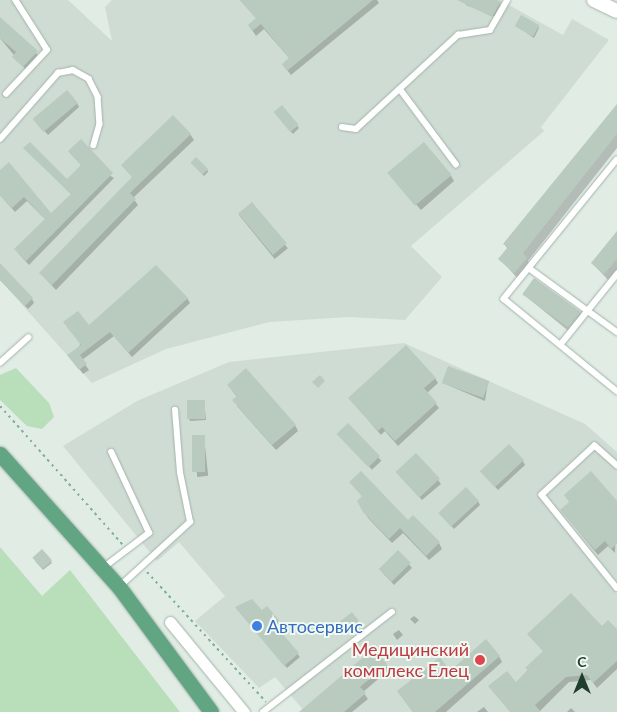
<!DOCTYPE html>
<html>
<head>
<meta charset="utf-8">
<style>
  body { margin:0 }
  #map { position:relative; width:617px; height:712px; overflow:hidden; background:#e0ece4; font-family:Lato,sans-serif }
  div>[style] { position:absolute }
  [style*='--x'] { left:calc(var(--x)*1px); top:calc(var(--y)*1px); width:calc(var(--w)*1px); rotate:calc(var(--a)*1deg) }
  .built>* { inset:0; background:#cfdcd3 }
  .green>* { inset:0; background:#b8dfb9 }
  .shadow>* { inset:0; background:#0003; transform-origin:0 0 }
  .building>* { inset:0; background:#b9cabf; transform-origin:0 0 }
  .path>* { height:2px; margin-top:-1px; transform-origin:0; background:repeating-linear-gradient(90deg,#7fb295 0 2.5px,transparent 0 6.5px) }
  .roads { filter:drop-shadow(0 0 1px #a3b4aa) drop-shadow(0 0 1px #a3b4aa) }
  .service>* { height:5.5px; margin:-2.75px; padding:0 2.75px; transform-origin:2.75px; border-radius:2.75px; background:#fff }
  .minor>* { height:11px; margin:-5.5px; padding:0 5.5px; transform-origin:5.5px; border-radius:5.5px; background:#fff }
  .tertiary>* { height:14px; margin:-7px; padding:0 7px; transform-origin:7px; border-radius:7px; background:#fff }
  .primary>* { height:15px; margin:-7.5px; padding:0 7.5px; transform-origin:7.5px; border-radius:7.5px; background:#62a583 }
  .dots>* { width:14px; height:14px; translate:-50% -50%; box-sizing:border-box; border:2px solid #f1f9f3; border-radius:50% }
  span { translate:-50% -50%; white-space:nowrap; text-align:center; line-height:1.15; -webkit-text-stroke:4px #f1f9f3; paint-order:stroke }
  .shop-label { font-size:18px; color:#366cbe }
  .left { translate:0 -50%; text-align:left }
  .health-label { font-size:18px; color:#be3a42 }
  .right { translate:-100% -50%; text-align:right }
  .north { position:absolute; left:557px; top:652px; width:50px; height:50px; -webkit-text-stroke:4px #f1f9f3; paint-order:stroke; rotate:0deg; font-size:14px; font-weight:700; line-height:20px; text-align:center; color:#203e2e }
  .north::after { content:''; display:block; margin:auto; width:18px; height:22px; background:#203e2e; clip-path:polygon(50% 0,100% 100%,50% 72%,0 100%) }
</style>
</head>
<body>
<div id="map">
  <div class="built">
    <div style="clip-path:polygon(0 0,68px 0,112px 41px,105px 7px,112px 0,500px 0,563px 35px,572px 19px,609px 40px,541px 127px,544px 131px,411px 246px,442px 277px,405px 320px,349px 317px,269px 322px,166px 349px,92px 383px,0 280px)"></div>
    <div style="clip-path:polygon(404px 343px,585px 424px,617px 452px,617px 712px,305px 712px,275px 677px,259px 688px,195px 621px,225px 596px,179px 542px,157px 561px,63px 446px,137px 401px,229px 362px)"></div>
  </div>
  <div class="green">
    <div style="clip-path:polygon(16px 368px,49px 403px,54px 417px,42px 429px,27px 426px,0 400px,0 375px)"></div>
    <div style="clip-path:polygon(0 547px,42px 596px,70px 570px,180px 712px,0 712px)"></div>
  </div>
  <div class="shadow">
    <div style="clip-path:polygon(240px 0,377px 0,379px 3px,291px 75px,287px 70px,290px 59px,264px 29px,256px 36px,249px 25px,257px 19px)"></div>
    <div style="clip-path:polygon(465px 0,495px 0,502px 6px,496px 17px,466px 5px)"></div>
    <div style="clip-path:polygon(0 19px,39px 56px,26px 70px,0 38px)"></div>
    <div style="clip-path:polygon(517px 26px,538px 26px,539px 28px,534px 38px)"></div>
    <div style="clip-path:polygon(77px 103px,79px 107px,48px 135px,35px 120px)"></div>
    <div style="clip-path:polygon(617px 106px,617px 148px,528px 261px,531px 267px,519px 280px,500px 259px,508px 249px,504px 244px)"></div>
    <div style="clip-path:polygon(282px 107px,299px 128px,293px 134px,277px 115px)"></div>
    <div style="clip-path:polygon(190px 134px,194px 140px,133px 198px,138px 205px,56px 290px,40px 273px,133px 178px,122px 165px)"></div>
    <div style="clip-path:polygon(25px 148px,67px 181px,82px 166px,69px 152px,114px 178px,29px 265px,18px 253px,46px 220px,27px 201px,15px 212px,0 195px,0 172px,51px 215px,72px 195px)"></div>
    <div style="clip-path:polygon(194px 165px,207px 169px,208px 172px,204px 176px)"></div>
    <div style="clip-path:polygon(451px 176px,454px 181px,421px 210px,393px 178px)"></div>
    <div style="left:252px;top:204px;width:57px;height:17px;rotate:51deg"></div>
    <div style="clip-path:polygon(617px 233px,617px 273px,610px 282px,592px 263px)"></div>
    <div style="clip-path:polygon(0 265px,32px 299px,34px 303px,28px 309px,0 280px)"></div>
    <div style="clip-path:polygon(523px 294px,580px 312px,583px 318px,571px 333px)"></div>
    <div style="clip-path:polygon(187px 298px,190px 303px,132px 357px,114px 336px,82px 360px,89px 370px,83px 374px,72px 360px,89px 327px)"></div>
    <div style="clip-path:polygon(435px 378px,438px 383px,427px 393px,439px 408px,398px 446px,385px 431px,381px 435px,349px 398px)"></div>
    <div style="clip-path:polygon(488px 382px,485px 401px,443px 383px)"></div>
    <div style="clip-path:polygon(228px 385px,295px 425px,298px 431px,276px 450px,237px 406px,237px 397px)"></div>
    <div style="clip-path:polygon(204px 401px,206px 420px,190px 421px,189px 418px)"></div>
    <div style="left:348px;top:425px;width:49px;height:13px;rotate:47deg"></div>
    <div style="left:204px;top:436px;width:40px;height:11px;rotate:84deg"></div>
    <div style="clip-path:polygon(523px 461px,525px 465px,498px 490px,482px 472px)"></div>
    <div style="clip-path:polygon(399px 475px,438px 480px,441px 484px,422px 500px)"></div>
    <div style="clip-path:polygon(350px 482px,439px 543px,442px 549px,429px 560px,403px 533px,392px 543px,368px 518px,359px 501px,363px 497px)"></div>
    <div style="clip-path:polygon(478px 501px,480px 505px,454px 529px,440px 513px)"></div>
    <div style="clip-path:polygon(617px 503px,615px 553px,608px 546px,598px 555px,561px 510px)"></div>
    <div style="clip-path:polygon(398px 551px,412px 568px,394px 585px,382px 572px)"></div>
    <div style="clip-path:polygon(35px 561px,51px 561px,52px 563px,43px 570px)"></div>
    <div style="clip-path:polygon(236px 608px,262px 612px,267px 608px,280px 624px,276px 628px,300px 657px,287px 668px)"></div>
    <div style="clip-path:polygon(351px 614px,360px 624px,346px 635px,340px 627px)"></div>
    <div style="clip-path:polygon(414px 616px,419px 620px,415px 624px,410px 619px)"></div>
    <div style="clip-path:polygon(399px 630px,403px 635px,397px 640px,393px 634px)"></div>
    <div style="clip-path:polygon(617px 631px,617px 669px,597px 688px,591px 680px,569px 682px,539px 712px,510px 712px,516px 683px,544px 652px,529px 635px)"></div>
    <div style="clip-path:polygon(499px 656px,502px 662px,446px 712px,413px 712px,398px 692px)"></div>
    <div style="clip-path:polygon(386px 665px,389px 670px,363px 692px,368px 699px,352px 712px,306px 712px)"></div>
    <div style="clip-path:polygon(484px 707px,488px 712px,477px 712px)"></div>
    <div style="clip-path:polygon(571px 708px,575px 712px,567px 712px)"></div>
  </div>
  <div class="building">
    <div style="clip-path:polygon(240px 0,373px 0,287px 71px,282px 64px,289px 58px,261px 24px,252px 31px,248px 25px,256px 18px)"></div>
    <div style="clip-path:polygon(457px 0,497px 0,501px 2px,492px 17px)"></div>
    <div style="left:521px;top:15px;width:21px;height:13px;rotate:29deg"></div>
    <div style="clip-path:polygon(0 17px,38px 51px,23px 67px,12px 57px,16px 52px,0 38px)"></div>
    <div style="left:67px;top:90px;width:17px;height:45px;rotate:50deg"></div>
    <div style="clip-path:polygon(617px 104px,617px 134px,523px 253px,527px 258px,514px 273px,498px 259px,508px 247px,503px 244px)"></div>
    <div style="left:282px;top:105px;width:26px;height:11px;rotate:50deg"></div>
    <div style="clip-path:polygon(173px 115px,191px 134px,130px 193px,136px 199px,52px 285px,39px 273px,132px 177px,121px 165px)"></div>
    <div style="clip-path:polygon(81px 139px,113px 173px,26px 261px,14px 249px,45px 219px,24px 197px,12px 208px,0 195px,0 170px,9px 162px,51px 213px,71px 194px,23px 148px,30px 142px,67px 179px,81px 165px,68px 151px)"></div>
    <div style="left:424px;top:142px;width:43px;height:48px;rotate:50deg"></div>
    <div style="left:196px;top:157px;width:17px;height:8px;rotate:45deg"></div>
    <div style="left:252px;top:202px;width:54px;height:18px;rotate:50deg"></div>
    <div style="clip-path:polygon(617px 231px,617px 259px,604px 274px,591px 263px)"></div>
    <div style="clip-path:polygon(0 263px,33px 298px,25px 306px,0 280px)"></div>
    <div style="clip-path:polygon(156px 265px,188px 298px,128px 353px,110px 332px,80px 355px,87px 364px,79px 370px,67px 355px,81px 345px,63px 322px,78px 311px,89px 325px)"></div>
    <div style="left:534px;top:278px;width:58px;height:20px;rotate:36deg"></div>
    <div style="clip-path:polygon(406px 345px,436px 378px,424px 388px,437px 403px,395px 441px,382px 427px,378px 431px,348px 398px)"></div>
    <div style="left:448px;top:366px;width:44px;height:18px;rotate:20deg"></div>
    <div style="clip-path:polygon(246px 368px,296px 425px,272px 445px,232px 400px,237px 396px,227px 385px)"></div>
    <div style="clip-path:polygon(320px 375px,325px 381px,318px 388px,312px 382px)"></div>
    <div style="left:187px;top:400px;width:18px;height:19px"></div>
    <div style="left:348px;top:423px;width:46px;height:16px;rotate:46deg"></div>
    <div style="left:192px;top:435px;width:13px;height:37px"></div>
    <div style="left:509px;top:444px;width:22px;height:40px;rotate:47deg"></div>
    <div style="left:416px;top:453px;width:35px;height:28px;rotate:47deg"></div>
    <div style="clip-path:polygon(361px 471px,408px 520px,413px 515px,440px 542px,426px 556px,400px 528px,389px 539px,363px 512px,357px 501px,362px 496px,349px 482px)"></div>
    <div style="clip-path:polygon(591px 471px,617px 501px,617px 544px,611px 549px,605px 541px,595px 550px,560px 510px,569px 502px,564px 495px)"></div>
    <div style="left:466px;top:487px;width:19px;height:38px;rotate:47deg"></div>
    <div style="left:42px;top:549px;width:15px;height:13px;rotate:48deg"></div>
    <div style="left:398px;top:550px;width:18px;height:27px;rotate:45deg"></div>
    <div style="clip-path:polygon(571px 593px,602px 626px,608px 620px,617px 629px,617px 661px,593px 683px,587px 675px,566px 677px,535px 705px,541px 712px,510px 712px,488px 686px,507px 671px,516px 682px,528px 670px,525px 668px,543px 651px,527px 634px)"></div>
    <div style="clip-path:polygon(252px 599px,262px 610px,267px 606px,279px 620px,274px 624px,299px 653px,284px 666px,235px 607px)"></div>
    <div style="left:352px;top:612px;width:11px;height:20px;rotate:52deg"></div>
    <div style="clip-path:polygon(486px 639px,500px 656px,435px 712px,413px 712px,397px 691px,440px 657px,450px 671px)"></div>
    <div style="clip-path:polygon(374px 648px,387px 664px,360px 687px,366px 693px,344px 712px,299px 712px)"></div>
  </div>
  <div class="path">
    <div style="--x:0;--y:406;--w:186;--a:48.5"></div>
    <div style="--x:147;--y:572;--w:176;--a:47.5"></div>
  </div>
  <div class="roads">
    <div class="service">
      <div style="--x:400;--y:89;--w:94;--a:53.3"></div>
      <div style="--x:6;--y:94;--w:60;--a:-47"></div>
      <div style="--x:47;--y:50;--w:59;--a:-122.6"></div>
      <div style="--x:342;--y:127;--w:14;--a:8"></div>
      <div style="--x:356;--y:129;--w:139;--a:-42.7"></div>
      <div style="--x:458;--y:35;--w:32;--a:-9"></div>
      <div style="--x:490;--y:30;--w:34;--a:-60"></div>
      <div style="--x:0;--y:139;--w:88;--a:-48.7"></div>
      <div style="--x:58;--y:73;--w:15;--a:-11"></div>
      <div style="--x:73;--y:70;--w:18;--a:29"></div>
      <div style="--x:89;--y:79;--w:20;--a:63"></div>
      <div style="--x:98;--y:97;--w:27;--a:86"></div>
      <div style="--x:100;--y:124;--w:22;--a:106"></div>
      <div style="--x:617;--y:160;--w:179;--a:129.1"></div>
      <div style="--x:504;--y:299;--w:146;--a:39.2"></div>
      <div style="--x:529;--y:268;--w:109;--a:36"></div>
      <div style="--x:561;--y:344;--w:90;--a:-51.3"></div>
      <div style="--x:0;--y:363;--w:38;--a:-42"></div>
      <div style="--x:617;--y:466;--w:30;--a:-138"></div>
      <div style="--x:595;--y:446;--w:72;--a:137.2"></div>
      <div style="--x:542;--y:495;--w:119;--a:51.1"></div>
      <div style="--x:103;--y:568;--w:58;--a:-37.3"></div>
      <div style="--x:149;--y:533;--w:89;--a:-115.1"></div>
      <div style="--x:120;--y:586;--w:95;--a:-42.4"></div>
      <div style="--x:190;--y:522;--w:50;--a:-101.5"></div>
      <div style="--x:180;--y:473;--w:63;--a:-94.5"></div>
      <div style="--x:263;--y:712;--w:163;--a:-37.8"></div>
    </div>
    <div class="minor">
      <div style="--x:170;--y:622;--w:117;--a:50.6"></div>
    </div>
    <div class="tertiary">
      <div style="--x:594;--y:0;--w:25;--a:26"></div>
    </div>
    <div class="primary">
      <div style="--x:0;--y:454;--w:178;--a:48.2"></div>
      <div style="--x:119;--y:587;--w:155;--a:53.6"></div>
    </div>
  </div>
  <div class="dots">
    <div style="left:257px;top:626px;background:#3f7fe0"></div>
    <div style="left:480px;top:660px;background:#e0444e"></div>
  </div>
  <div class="shop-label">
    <span class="left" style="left:267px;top:626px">Автосервис</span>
  </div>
  <div class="health-label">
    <span class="right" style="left:469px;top:660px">Медицинский<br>комплекс Елец</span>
  </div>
  <div class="north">С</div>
</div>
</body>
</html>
